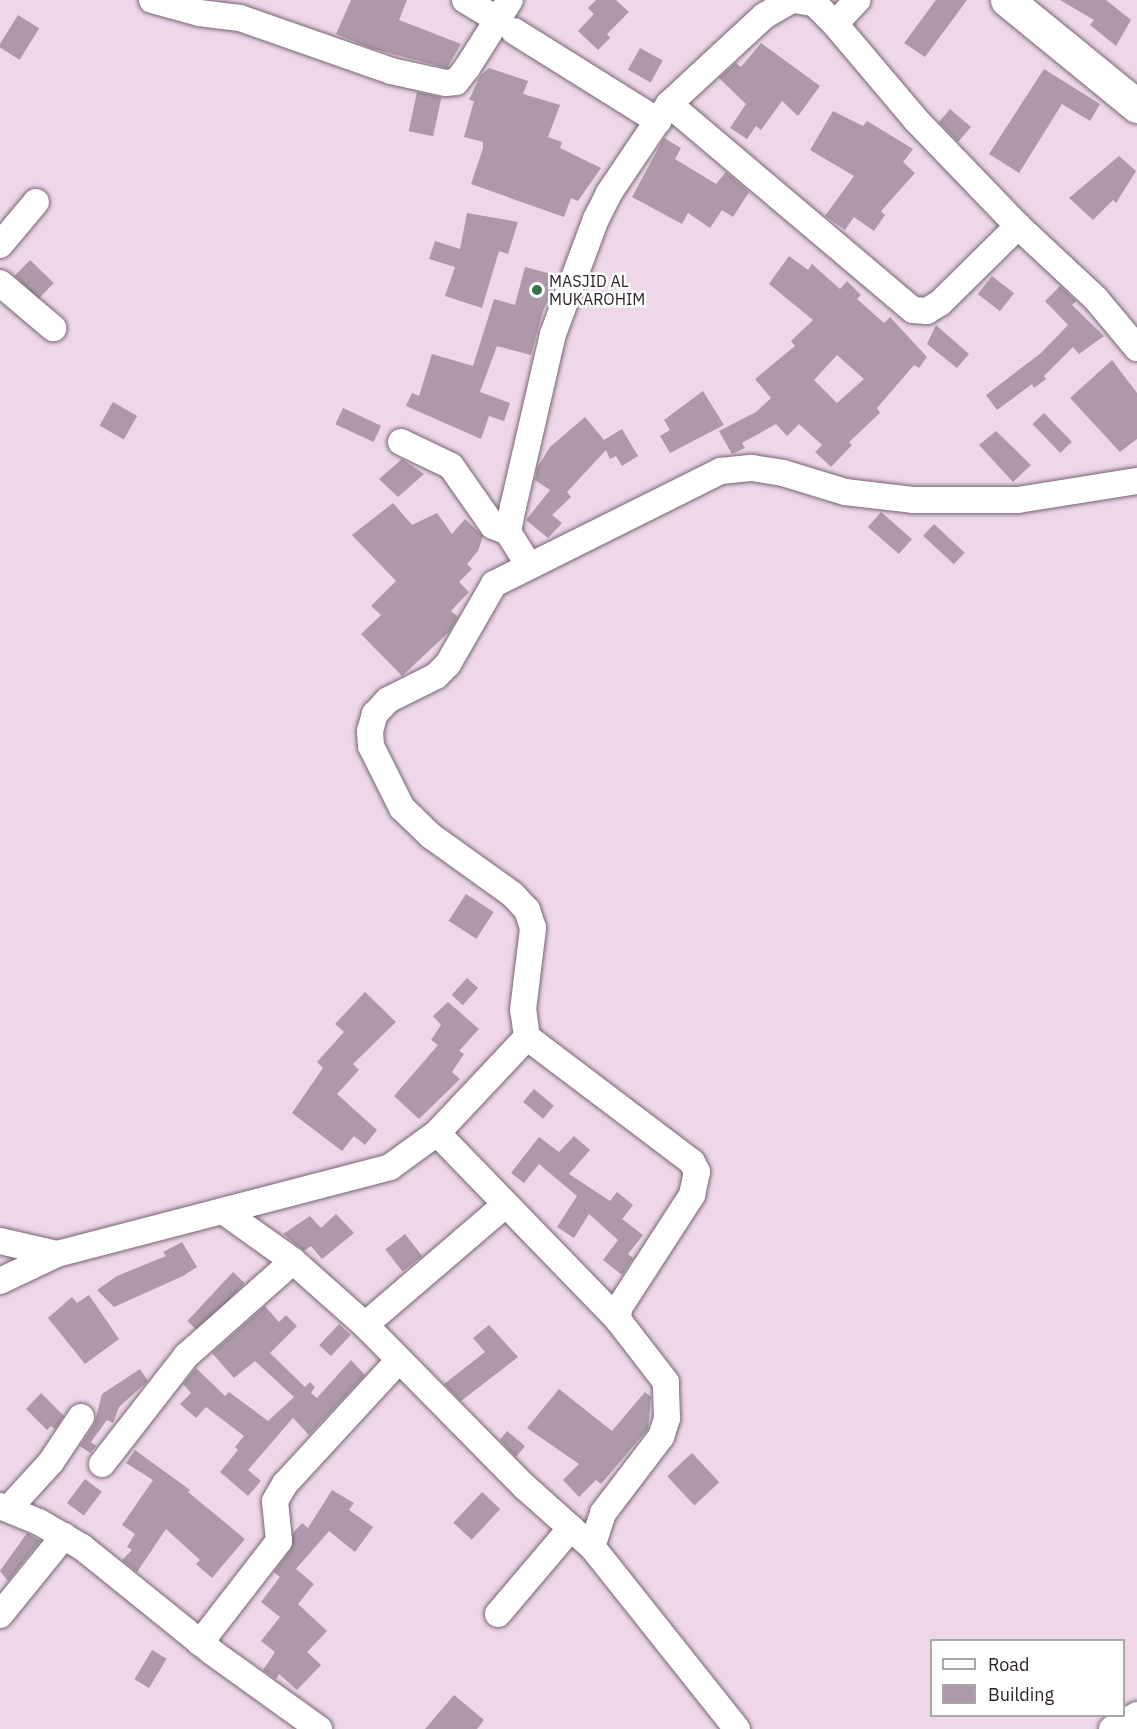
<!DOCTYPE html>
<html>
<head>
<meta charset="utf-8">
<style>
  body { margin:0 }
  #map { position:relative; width:1137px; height:1729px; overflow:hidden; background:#edd7e9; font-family:"IBM Plex Sans",sans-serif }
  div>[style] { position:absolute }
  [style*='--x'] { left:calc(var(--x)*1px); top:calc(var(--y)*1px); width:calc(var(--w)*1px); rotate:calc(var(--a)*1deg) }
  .building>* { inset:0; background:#ad99aa; transform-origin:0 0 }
  .roads { filter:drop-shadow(0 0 2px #776474) drop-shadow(0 0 2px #776474) }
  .minor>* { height:26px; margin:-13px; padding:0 13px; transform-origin:13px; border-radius:13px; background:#fff }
  .major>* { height:33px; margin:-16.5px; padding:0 16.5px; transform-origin:16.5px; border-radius:16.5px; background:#fff }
  .dots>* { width:16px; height:16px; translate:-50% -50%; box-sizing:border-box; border:3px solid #fff; border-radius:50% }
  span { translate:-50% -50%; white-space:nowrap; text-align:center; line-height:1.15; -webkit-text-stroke:5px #fff; paint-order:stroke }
  .poi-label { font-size:16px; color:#2b2329 }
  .left { translate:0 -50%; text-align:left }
  .legend { position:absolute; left:930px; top:1639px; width:195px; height:78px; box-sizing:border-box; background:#fff; border:2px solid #aaa7a9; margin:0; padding:8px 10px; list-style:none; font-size:18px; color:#2b2329 }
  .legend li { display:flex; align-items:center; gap:12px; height:30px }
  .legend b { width:30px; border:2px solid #aaa7a9 }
</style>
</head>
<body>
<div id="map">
  <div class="building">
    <div style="clip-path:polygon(351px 0,407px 0,399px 20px,461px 44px,447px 68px,373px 49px,336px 34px)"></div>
    <div style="clip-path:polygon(596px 0,616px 0,629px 12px,607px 34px,610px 38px,598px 50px,578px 31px,594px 14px,588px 8px)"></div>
    <div style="clip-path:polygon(936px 0,967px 0,925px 57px,904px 43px)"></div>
    <div style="clip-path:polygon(1060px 0,1106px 0,1131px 20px,1116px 46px,1090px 25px,1094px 20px)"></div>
    <div style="left:18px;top:15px;width:25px;height:37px;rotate:32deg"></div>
    <div style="clip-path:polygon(761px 43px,820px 86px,798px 116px,782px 101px,761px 130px,756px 126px,747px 139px,730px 128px,746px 104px,719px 78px,736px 63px,741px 67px)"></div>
    <div style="left:640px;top:48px;width:26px;height:25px;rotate:29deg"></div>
    <div style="clip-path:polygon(489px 68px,528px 81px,523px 94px,560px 105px,548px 137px,562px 142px,560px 148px,601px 168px,578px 201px,571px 198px,564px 217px,471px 184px,483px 148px,483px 142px,464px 137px,474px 101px,469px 100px,480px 76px)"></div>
    <div style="clip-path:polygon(1044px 69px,1100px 104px,1090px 121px,1062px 104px,1019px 173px,989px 154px)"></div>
    <div style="left:417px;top:92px;width:25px;height:40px;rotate:12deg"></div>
    <div style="clip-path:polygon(950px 109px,971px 127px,958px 142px,939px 122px)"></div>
    <div style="clip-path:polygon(833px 111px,863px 126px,867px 121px,913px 149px,903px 162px,915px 173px,881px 211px,885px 215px,874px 231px,854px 217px,845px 230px,825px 216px,854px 176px,810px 150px)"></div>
    <div style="clip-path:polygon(664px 138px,681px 148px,675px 159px,716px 184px,726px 172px,749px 192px,733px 217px,722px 210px,710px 228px,688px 213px,682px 224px,632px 197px)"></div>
    <div style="clip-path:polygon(1119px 156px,1136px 171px,1116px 203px,1113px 200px,1093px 220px,1069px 198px)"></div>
    <div style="clip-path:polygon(467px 213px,518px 222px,508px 254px,499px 251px,482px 308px,445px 296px,455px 267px,429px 259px,435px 241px,460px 249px)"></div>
    <div style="clip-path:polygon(evenodd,789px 256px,808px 270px,812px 264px,840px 289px,847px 281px,861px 295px,857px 299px,884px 323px,890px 317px,927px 357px,919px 368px,914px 365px,877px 408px,880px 413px,849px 442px,852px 445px,831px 467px,815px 452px,822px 445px,799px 424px,787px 436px,776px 424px,742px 443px,745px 448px,732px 454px,719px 431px,756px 412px,771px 398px,755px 379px,795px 346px,791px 341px,813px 320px,769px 284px,789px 256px,837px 355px,864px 379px,837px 403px,814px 380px,837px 355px)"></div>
    <div style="left:30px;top:260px;width:33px;height:22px;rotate:44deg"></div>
    <div style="clip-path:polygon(525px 267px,559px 276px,543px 311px,531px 355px,497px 346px,480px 392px,510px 403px,504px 421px,489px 416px,481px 439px,406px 406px,412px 393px,419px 396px,432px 354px,473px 366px,494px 299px,515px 305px)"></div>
    <div style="left:992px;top:276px;width:28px;height:23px;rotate:38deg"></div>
    <div style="clip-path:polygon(1060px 286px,1076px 301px,1072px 305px,1104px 336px,1079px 354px,1073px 347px,1044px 376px,1046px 379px,1034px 388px,1032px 384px,997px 410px,986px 395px,1041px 353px,1068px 325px,1045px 301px)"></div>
    <div style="clip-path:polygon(936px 325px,969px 354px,957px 368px,927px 344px)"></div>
    <div style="clip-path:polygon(1112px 360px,1137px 393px,1137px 439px,1120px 452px,1070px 398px)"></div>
    <div style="clip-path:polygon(703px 391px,724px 425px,670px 453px,660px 436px,670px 430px,664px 420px)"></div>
    <div style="left:113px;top:402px;width:28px;height:27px;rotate:30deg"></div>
    <div style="left:343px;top:408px;width:42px;height:18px;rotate:25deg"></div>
    <div style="left:1044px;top:413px;width:40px;height:16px;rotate:46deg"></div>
    <div style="clip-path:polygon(585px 417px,604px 440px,622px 429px,638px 456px,622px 466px,616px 456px,610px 459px,606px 450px,567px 492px,571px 497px,552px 515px,562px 523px,548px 538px,526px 520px,550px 490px,535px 480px,537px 468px,550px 447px)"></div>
    <div style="clip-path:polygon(996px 431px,1031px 465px,1013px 482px,979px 445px)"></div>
    <div style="clip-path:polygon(402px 459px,424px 474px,398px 497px,379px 479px)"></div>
    <div style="clip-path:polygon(393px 503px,412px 525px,437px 513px,452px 534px,465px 519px,483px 536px,478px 551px,467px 564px,472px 569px,459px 582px,469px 592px,451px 611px,458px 617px,449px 632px,402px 676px,361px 634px,381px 615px,371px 606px,396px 581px,352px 535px)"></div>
    <div style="left:881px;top:512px;width:41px;height:20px;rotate:41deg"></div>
    <div style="left:934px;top:524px;width:42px;height:16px;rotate:43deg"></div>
    <div style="left:466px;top:894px;width:33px;height:32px;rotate:33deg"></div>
    <div style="left:467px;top:978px;width:15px;height:23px;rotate:42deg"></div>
    <div style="clip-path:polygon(365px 992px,396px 1022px,353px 1064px,359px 1070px,337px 1094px,377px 1130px,365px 1145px,354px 1136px,342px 1151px,292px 1113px,323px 1068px,317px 1062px,344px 1032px,335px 1024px)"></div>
    <div style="clip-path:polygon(448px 1002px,479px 1029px,459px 1051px,464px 1054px,452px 1072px,460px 1079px,419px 1119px,394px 1096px,438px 1045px,431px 1040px,441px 1025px,433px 1016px)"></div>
    <div style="left:534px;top:1089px;width:26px;height:17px;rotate:40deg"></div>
    <div style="clip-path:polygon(574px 1136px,590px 1150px,569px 1174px,610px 1201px,617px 1192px,633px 1205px,622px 1219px,643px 1235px,628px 1254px,633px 1258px,622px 1275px,603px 1260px,618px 1240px,589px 1214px,574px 1238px,557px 1227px,577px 1196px,539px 1164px,524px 1183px,511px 1173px,539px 1137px,559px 1152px)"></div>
    <div style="clip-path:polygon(336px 1214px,354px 1233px,322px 1259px,311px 1246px,304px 1251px,283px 1234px,310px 1216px,321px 1228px)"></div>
    <div style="left:405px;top:1234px;width:28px;height:25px;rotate:52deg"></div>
    <div style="clip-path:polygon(182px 1242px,197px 1267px,183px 1276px,114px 1307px,97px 1290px,117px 1276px,166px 1256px,163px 1252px)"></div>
    <div style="left:233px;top:1272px;width:16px;height:67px;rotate:43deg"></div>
    <div style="clip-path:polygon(89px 1295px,119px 1339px,85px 1364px,48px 1318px,72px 1297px,77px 1303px)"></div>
    <div style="clip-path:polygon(265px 1306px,279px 1322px,286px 1315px,297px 1326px,270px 1353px,305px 1387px,310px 1382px,315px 1387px,311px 1393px,317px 1398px,351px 1360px,365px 1375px,309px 1435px,293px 1418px,248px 1470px,261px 1481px,248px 1496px,220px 1472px,238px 1450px,235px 1447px,244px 1436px,206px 1407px,196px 1418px,180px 1404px,191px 1393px,183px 1384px,196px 1368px,225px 1396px,229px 1392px,268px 1421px,294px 1397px,255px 1361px,234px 1378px,212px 1353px)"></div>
    <div style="left:339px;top:1324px;width:16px;height:29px;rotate:43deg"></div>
    <div style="clip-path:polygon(489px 1325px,518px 1357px,461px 1401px,444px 1384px,485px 1352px,473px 1338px)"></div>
    <div style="clip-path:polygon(140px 1369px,148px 1381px,119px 1407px,113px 1423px,107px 1420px,91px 1442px,96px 1446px,90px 1453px,80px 1446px,94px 1425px,102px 1394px)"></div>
    <div style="clip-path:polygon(559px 1389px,612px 1431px,645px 1392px,651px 1397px,648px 1429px,601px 1484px,596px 1480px,579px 1497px,563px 1480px,579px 1464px,527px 1428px)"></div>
    <div style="clip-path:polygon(41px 1393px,64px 1416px,55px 1429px,51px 1426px,47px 1430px,26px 1409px)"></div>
    <div style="clip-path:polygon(507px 1431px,525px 1446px,516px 1457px,500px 1440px)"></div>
    <div style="clip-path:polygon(135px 1450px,190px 1490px,188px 1492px,245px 1539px,212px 1578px,196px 1564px,200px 1560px,166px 1529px,137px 1572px,122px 1560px,132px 1550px,127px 1547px,135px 1534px,122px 1525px,153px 1480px,126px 1463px)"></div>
    <div style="left:692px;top:1453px;width:40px;height:34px;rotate:47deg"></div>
    <div style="left:85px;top:1479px;width:21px;height:30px;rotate:37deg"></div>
    <div style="clip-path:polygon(332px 1490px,354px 1503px,349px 1510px,373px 1527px,355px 1552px,329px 1531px,296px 1569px,314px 1584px,298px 1604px,327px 1631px,307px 1652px,321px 1665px,297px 1690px,279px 1674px,276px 1679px,263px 1670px,275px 1652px,261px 1641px,280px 1617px,261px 1602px,280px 1577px,274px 1572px,291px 1549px,293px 1533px,302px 1523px,308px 1528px)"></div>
    <div style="left:482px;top:1492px;width:25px;height:42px;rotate:43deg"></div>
    <div style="clip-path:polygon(27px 1533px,40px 1541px,8px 1581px,0 1571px)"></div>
    <div style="left:152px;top:1650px;width:17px;height:34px;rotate:31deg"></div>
    <div style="clip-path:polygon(454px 1695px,484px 1720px,477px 1729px,425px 1729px)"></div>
  </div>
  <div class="roads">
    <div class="minor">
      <div style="--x:152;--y:0;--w:49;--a:15.5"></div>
      <div style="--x:199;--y:13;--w:41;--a:7"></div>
      <div style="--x:240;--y:18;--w:160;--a:19.3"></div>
      <div style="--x:391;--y:71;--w:56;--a:12.3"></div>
      <div style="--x:446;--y:83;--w:10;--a:-6"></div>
      <div style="--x:456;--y:82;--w:18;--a:-52"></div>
      <div style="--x:467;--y:68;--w:80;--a:-57.7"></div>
      <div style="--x:465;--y:0;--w:39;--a:31"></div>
      <div style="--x:794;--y:0;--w:20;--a:9"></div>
      <div style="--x:814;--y:3;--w:30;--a:45"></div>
      <div style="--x:835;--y:24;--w:126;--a:49.8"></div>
      <div style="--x:916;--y:120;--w:147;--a:46.1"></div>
      <div style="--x:1018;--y:226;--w:107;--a:43.1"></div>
      <div style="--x:1096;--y:299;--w:64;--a:50.1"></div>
      <div style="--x:835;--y:24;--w:33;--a:-47"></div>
      <div style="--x:514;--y:31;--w:170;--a:32"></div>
      <div style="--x:669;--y:104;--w:319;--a:40.2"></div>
      <div style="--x:913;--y:310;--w:14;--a:4"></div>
      <div style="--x:927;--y:311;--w:15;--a:-32"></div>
      <div style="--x:940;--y:303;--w:110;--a:-44.6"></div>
      <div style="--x:0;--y:245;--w:56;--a:-50.1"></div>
      <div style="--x:0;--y:283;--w:70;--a:40.3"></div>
      <div style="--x:401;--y:442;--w:55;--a:25.6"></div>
      <div style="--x:451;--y:466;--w:73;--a:55"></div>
      <div style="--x:493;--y:526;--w:16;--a:22"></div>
      <div style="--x:528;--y:564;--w:38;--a:-122"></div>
      <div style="--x:508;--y:532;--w:25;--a:-79"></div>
      <div style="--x:513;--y:507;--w:178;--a:-77"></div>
      <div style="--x:553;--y:334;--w:123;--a:-69.5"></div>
      <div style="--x:596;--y:219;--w:29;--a:-63"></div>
      <div style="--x:609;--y:193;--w:107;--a:-56"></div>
      <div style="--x:669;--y:104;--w:129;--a:-42.8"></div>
      <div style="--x:764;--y:16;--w:32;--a:-30"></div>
      <div style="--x:437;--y:1133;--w:260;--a:45.9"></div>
      <div style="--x:223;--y:1211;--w:86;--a:35.5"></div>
      <div style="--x:293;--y:1261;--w:96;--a:41.6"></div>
      <div style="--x:365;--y:1325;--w:228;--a:45.4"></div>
      <div style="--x:525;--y:1487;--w:90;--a:41.8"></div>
      <div style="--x:0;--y:1241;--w:58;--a:12.8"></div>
      <div style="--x:0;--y:1281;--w:63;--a:-25.3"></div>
      <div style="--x:57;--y:1254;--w:344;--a:-14.6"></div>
      <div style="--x:390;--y:1167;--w:58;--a:-35.9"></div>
      <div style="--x:437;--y:1133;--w:132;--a:-46.8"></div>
      <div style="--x:365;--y:1325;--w:183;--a:-40.6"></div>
      <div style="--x:102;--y:1464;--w:137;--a:-52.1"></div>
      <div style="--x:186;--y:1356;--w:143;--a:-41.6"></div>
      <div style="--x:0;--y:1506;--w:42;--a:22.3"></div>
      <div style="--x:39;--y:1522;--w:50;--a:30.2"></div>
      <div style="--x:82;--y:1547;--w:167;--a:38.9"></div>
      <div style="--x:212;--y:1652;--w:132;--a:35.7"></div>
      <div style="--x:10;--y:1507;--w:61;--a:-47.7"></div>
      <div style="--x:51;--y:1462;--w:54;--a:-56.3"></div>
      <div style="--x:498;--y:1614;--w:113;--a:-49.7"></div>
      <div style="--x:0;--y:1615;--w:102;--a:-51"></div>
      <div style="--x:200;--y:1643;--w:129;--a:-52.2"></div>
      <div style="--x:279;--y:1541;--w:40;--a:-95.7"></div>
      <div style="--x:275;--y:1501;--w:20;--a:-60"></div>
      <div style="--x:285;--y:1484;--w:167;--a:-47.4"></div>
      <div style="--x:737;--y:1729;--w:233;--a:-128.5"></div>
      <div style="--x:592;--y:1547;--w:36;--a:-72"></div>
      <div style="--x:603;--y:1513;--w:96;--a:-52.7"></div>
      <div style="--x:661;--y:1437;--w:20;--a:-72"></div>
      <div style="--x:667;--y:1418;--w:36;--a:-92"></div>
      <div style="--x:666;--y:1382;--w:78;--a:-127.7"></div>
      <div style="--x:618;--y:1320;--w:12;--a:-85"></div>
      <div style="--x:619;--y:1308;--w:135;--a:-57.1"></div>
      <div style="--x:692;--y:1195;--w:24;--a:-78"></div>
      <div style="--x:697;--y:1172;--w:11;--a:-117"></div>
      <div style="--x:692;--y:1162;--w:207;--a:-142.9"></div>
      <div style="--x:527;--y:1037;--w:27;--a:-98"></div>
      <div style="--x:523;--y:1010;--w:83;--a:-83"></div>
      <div style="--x:533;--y:928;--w:19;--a:-108"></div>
      <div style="--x:527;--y:910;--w:22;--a:-133"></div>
      <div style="--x:512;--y:894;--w:100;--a:-144.4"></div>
      <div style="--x:431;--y:836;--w:40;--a:-136"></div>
      <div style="--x:402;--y:808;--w:69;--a:-116.6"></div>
      <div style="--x:371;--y:746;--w:15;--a:-94"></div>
      <div style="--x:370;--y:731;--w:18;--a:-74"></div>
      <div style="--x:375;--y:714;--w:19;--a:-47"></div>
      <div style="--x:388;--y:700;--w:54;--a:-26.6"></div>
      <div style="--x:436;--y:676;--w:17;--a:-45"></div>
      <div style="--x:448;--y:664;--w:92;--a:-60.1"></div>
      <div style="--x:494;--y:584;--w:254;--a:-26.5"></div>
      <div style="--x:721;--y:471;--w:31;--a:-6"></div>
      <div style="--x:752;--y:468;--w:31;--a:9"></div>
      <div style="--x:783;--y:473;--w:65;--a:17"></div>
      <div style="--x:845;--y:492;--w:68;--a:6.7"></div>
      <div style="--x:913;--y:500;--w:105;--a:0"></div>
      <div style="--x:1018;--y:500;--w:121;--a:-9.1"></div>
      <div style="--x:1112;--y:1729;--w:29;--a:-29"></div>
    </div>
    <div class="major">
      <div style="--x:1007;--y:0;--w:168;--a:39.2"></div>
    </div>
  </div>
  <div class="dots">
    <div style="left:537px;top:290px;background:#2f7845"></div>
  </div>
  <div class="poi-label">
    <span class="left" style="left:549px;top:290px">MASJID AL<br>MUKAROHIM</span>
  </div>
  <ul class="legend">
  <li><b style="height:8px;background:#fff"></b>Road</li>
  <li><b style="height:16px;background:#ad99aa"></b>Building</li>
  </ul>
</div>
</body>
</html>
